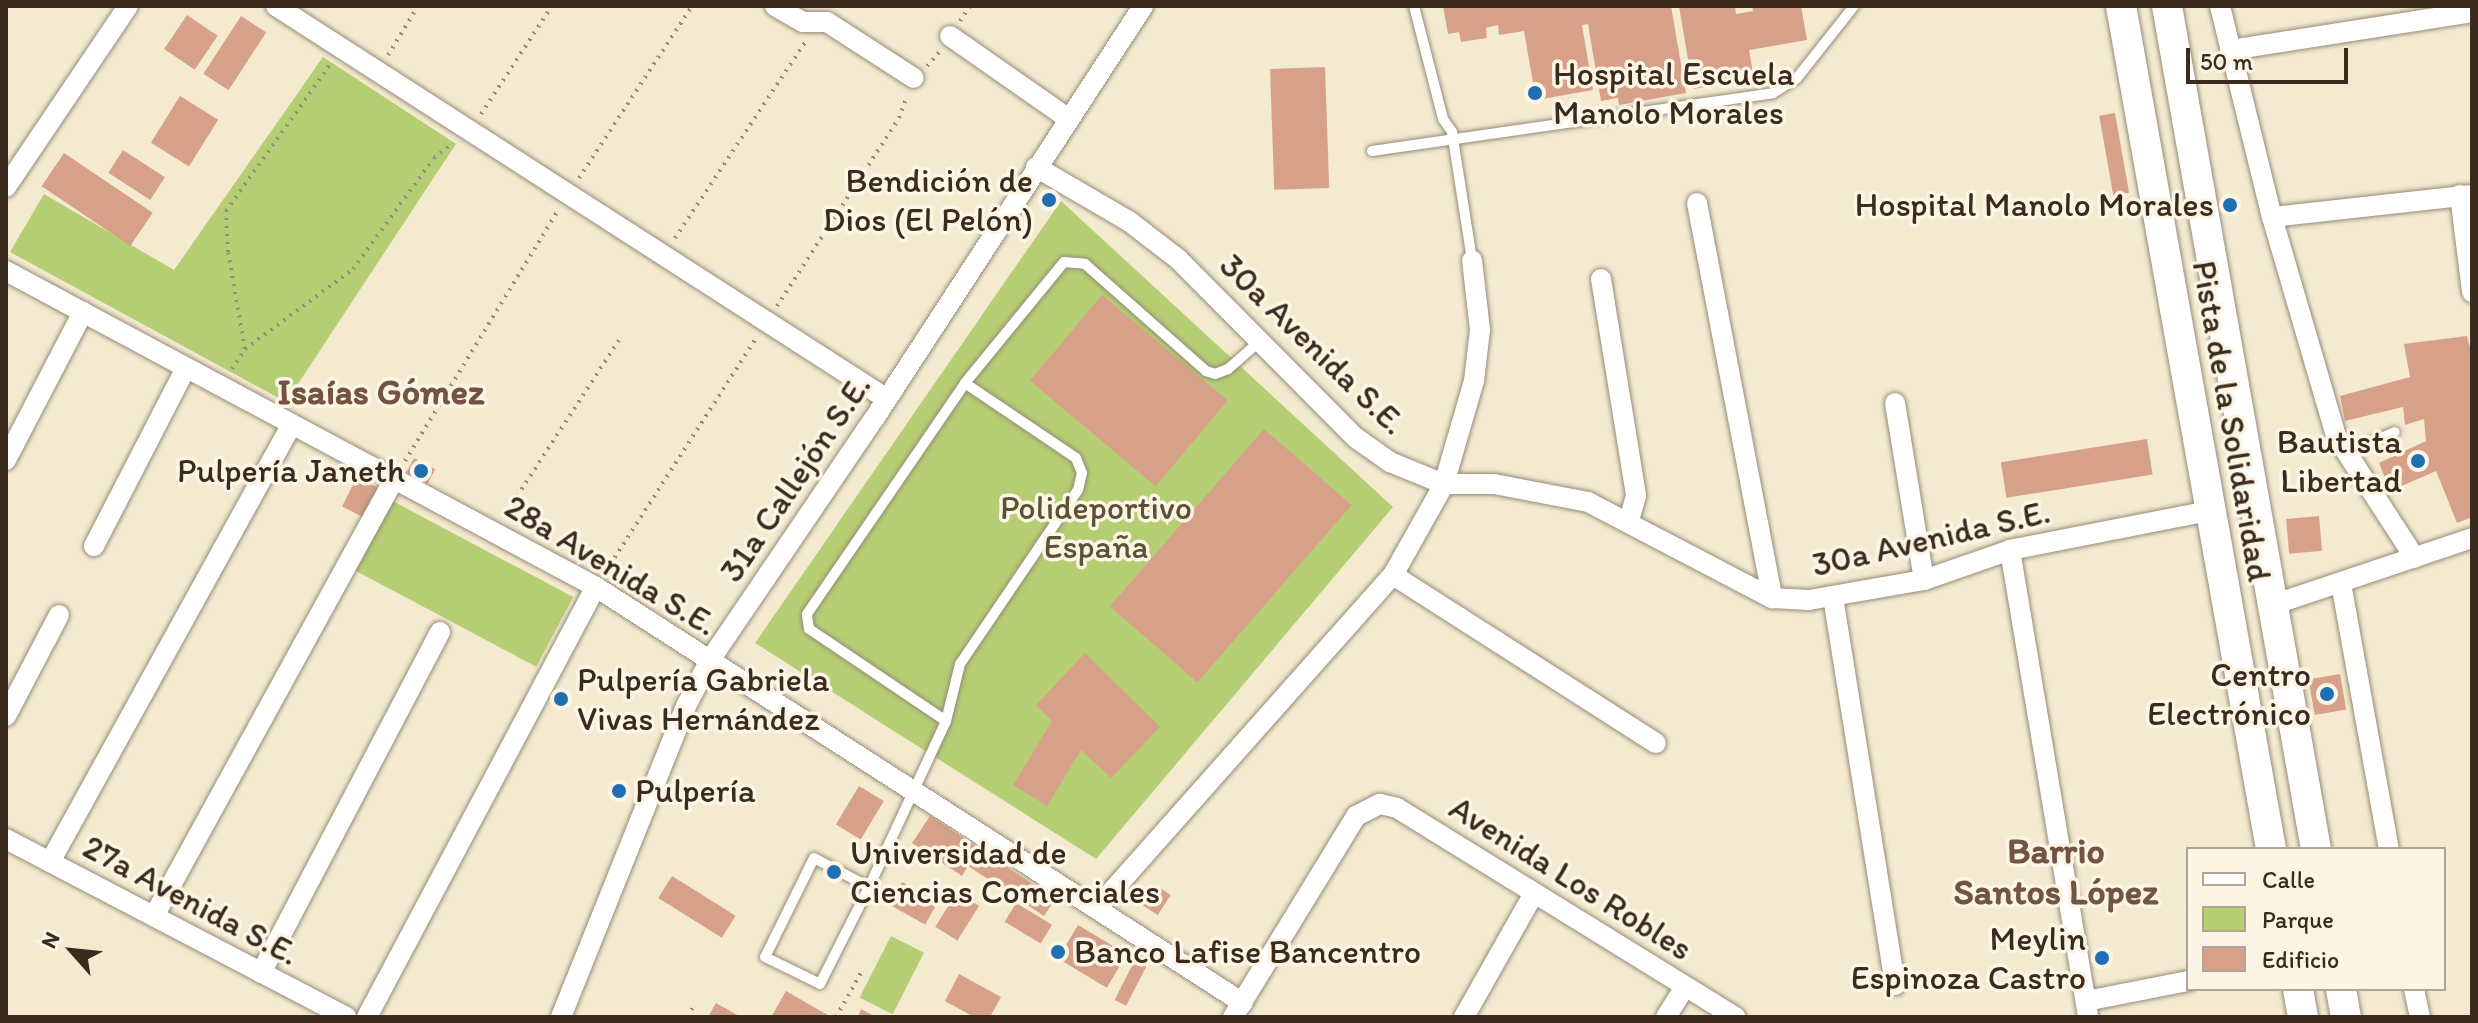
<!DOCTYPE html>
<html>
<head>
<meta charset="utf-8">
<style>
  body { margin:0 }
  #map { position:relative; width:2478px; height:1023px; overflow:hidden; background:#f3ead0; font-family:Itim,sans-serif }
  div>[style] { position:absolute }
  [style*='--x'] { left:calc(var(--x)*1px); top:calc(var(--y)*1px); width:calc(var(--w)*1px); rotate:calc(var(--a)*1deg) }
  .green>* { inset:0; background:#b5ce73; transform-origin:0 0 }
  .building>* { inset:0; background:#d7a189; transform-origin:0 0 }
  .path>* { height:4px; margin-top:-2px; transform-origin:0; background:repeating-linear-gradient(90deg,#978a77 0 2px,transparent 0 8px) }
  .roads { filter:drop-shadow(0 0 2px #978a77) drop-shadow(0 0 2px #978a77) }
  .lane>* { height:10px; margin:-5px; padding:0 5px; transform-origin:5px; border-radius:5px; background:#fff }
  .street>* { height:20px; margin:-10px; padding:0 10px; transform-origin:10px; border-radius:10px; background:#fff }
  .primary>* { height:30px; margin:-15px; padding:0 15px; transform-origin:15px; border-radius:15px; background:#fff }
  .dots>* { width:22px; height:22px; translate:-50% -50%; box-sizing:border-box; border:4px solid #fcf5e5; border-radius:50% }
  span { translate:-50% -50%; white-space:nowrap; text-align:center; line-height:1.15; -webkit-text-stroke:7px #fcf5e5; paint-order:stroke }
  .poi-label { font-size:34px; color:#3b2a1e }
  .left { translate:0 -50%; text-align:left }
  .right { translate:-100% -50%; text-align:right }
  .street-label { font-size:34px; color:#3b2a1e }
  .park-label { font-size:34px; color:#5a5333 }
  .neighbourhood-label { font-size:36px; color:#725443; font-weight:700 }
  .frame { position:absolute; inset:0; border:8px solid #3b2a1e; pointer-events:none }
  .legend { position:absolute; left:2186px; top:847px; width:260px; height:144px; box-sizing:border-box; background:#fcf5e5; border:2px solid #afa495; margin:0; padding:10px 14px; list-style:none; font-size:24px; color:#3b2a1e }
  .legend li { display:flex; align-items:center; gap:16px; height:40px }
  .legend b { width:40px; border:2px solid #afa495 }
  .north { position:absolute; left:32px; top:911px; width:80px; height:80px; -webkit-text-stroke:6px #fcf5e5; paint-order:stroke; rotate:297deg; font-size:22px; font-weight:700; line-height:32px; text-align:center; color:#3b2a1e }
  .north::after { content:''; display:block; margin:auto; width:28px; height:36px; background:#3b2a1e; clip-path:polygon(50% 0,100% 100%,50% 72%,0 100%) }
  .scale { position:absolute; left:2186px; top:48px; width:162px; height:36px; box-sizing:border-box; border:4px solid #3b2a1e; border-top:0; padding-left:10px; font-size:24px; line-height:28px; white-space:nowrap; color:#3b2a1e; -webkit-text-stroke:6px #fcf5e5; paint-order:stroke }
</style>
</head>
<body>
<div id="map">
  <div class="green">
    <div style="clip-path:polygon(323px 57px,456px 144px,286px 402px,10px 252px,44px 194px,174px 270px)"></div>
    <div style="clip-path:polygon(1061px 201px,1393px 507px,1096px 859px,755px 643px)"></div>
    <div style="left:387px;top:498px;width:211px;height:79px;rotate:28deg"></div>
    <div style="left:891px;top:936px;width:37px;height:69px;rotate:27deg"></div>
  </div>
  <div class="building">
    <div style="clip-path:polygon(1443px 6px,1671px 6px,1686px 93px,1619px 105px,1618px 98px,1601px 101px,1588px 24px,1582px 25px,1593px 90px,1536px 100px,1524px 31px,1499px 35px,1498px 25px,1486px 28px,1487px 38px,1461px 42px,1459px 32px,1448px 34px)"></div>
    <div style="clip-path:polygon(1679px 6px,1735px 6px,1736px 14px,1753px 11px,1752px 6px,1801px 6px,1807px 40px,1749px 50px,1754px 79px,1693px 89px)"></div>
    <div style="left:187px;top:15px;width:37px;height:41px;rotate:34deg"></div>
    <div style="left:241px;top:16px;width:30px;height:69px;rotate:33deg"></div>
    <div style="left:1325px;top:67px;width:121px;height:55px;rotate:88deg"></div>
    <div style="left:180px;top:96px;width:45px;height:55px;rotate:32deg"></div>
    <div style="left:2115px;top:113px;width:81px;height:16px;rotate:80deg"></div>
    <div style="left:123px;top:150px;width:50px;height:27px;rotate:33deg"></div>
    <div style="left:64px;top:153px;width:107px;height:40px;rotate:34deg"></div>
    <div style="left:1102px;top:295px;width:164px;height:112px;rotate:40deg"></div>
    <div style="clip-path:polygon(2467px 336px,2472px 356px,2472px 517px,2457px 523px,2436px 471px,2390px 491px,2379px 463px,2426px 441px,2424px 419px,2405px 425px,2403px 407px,2345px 421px,2340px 396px,2410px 377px,2404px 344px)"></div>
    <div style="left:1264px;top:429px;width:116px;height:235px;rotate:41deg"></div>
    <div style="left:2147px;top:439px;width:36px;height:148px;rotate:81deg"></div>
    <div style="left:414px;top:458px;width:24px;height:16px;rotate:28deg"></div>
    <div style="left:357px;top:477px;width:25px;height:33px;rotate:27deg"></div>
    <div style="left:2319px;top:516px;width:35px;height:33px;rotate:85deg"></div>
    <div style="clip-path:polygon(1085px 653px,1160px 727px,1111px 778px,1081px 750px,1047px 806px,1013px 785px,1052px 721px,1036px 705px)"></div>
    <div style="left:2340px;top:674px;width:36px;height:32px;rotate:80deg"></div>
    <div style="left:859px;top:786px;width:29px;height:45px;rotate:31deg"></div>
    <div style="clip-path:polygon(930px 816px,1055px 899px,1044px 916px,968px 866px,962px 876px,912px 843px)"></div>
    <div style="left:672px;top:876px;width:75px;height:26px;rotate:32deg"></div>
    <div style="left:902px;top:882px;width:41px;height:26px;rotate:29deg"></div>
    <div style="left:1154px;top:884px;width:20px;height:24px;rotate:33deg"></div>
    <div style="left:957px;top:892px;width:26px;height:41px;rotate:32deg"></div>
    <div style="left:1016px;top:903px;width:42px;height:22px;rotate:31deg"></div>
    <div style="left:1078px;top:925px;width:57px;height:39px;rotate:31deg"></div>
    <div style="left:1140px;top:950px;width:13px;height:56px;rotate:27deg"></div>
    <div style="clip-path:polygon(959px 974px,1001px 997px,990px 1017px,974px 1017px,945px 1001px)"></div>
    <div style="clip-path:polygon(786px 991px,831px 1017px,771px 1017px)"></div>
    <div style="clip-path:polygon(716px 1003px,741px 1017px,708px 1017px)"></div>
    <div style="clip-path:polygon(861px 1009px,876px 1017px,858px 1017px)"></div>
  </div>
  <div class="path">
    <div style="--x:960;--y:21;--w:18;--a:-56"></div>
    <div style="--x:388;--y:55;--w:57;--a:-58.5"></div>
    <div style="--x:927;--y:66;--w:18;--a:-49"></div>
    <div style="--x:481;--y:114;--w:129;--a:-56.7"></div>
    <div style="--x:579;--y:178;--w:206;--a:-56.7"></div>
    <div style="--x:675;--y:238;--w:235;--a:-56.4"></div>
    <div style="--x:777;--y:306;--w:224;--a:-57"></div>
    <div style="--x:899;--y:118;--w:23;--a:-70"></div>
    <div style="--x:245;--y:349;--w:98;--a:-99.9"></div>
    <div style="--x:228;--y:252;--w:41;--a:-92.8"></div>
    <div style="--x:226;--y:211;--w:183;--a:-54.6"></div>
    <div style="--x:232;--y:369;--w:24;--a:-57"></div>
    <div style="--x:245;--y:349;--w:134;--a:-36.5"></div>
    <div style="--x:353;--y:269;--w:137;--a:-53.9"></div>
    <div style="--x:434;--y:158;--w:24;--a:-38"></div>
    <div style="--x:405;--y:461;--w:295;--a:-58.6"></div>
    <div style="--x:504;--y:516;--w:210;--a:-56.8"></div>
    <div style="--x:606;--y:571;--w:278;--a:-57.2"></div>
    <div style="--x:688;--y:1017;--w:11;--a:-63"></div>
    <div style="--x:836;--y:1017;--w:55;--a:-60.6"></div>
  </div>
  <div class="roads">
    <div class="lane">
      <div style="--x:1414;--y:6;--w:117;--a:75.6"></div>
      <div style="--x:1443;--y:119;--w:16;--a:55"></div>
      <div style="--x:1452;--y:132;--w:130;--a:81.1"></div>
      <div style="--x:1372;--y:151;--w:405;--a:-8.2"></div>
      <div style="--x:1773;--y:93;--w:28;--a:-32"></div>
      <div style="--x:1797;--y:78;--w:92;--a:-51.6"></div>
      <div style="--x:2347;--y:453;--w:52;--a:-23.6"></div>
      <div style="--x:946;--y:721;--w:165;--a:-146.1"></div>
      <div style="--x:809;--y:629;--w:15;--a:-98"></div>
      <div style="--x:807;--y:614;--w:280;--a:-55.6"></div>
      <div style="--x:965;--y:383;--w:156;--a:-50.7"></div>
      <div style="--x:1064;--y:262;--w:21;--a:5"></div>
      <div style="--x:1085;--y:264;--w:162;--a:41.5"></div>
      <div style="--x:1206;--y:371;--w:9;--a:18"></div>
      <div style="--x:1215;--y:374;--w:14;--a:-21"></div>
      <div style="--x:1228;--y:369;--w:43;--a:-41.2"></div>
      <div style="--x:869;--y:887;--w:62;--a:-152.2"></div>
      <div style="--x:814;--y:858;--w:110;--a:116.3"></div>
      <div style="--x:765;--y:957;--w:61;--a:26.1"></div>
      <div style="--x:820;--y:984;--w:109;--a:-63.2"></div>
      <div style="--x:869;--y:887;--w:183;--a:-65.1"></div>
      <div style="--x:946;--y:721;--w:59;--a:-76.2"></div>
      <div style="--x:960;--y:664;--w:210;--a:-55.9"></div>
      <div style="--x:1078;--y:490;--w:17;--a:-77"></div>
      <div style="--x:1082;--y:473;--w:16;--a:-112"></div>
      <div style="--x:1076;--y:458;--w:134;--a:-146"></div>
    </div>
    <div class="street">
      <div style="--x:276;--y:6;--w:726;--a:32.75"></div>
      <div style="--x:775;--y:6;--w:32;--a:30"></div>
      <div style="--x:803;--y:22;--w:24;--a:0"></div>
      <div style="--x:827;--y:22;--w:103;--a:32.8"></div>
      <div style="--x:2220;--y:6;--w:217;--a:76.2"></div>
      <div style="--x:2272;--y:217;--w:228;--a:73.7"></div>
      <div style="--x:2336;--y:436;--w:145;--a:57.1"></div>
      <div style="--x:950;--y:36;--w:145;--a:34.9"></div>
      <div style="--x:2230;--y:50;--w:245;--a:-8.9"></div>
      <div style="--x:1036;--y:167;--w:109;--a:30.3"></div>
      <div style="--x:1130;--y:222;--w:61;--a:37.6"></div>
      <div style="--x:1178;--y:259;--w:252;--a:45.2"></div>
      <div style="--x:1356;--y:438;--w:42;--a:35.2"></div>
      <div style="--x:1390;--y:462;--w:58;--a:22.2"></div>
      <div style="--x:1444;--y:484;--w:50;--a:0"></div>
      <div style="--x:1494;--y:484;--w:96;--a:10.8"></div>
      <div style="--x:1588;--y:502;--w:208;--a:27.6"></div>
      <div style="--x:1772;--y:598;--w:37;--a:3"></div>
      <div style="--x:1809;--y:600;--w:117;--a:-9.9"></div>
      <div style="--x:1924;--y:580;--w:91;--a:-19.2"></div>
      <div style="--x:2010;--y:550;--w:203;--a:-11.1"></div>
      <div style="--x:6;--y:187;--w:218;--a:-56"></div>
      <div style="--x:2460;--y:195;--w:98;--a:82.9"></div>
      <div style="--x:1697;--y:203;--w:402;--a:79.2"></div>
      <div style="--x:2272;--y:217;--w:201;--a:-6.3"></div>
      <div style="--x:6;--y:271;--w:669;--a:28.17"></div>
      <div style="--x:596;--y:587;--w:769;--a:32.74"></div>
      <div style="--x:1601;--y:279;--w:220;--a:80.8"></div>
      <div style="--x:1636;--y:496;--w:25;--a:106"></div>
      <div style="--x:1895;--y:403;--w:179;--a:80.7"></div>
      <div style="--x:6;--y:460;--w:167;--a:-62.5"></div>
      <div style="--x:94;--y:546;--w:200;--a:-62.7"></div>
      <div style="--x:2010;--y:550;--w:473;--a:80.5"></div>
      <div style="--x:1393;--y:575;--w:312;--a:32.6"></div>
      <div style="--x:2341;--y:583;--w:270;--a:79.8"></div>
      <div style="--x:1833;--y:597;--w:393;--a:80.9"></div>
      <div style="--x:2272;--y:605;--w:211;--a:-18.5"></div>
      <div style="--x:6;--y:716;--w:114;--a:-62.3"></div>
      <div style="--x:6;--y:839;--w:384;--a:27.6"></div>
      <div style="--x:50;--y:862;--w:500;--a:-61.08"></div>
      <div style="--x:1098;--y:907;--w:444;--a:-48.4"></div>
      <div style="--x:1393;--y:575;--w:104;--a:-60.7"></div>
      <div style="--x:1444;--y:484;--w:107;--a:-73.8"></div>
      <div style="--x:1474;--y:381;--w:51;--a:-83.3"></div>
      <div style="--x:1480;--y:330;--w:70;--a:-96.5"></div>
      <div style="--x:154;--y:916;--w:499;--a:-61.2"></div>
      <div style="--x:261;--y:973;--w:385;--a:-62.3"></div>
      <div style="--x:2414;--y:989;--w:29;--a:78"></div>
      <div style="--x:2086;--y:1001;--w:104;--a:-11.1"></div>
      <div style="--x:367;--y:1017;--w:487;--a:-62"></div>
      <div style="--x:561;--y:1017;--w:337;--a:-68.1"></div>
      <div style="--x:687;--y:704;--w:50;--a:-62.4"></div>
      <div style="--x:710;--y:660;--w:292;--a:-55.8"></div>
      <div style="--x:874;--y:419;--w:493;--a:-56.9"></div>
      <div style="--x:1233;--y:1017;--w:236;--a:-58.5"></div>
      <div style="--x:1356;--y:816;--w:27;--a:-27"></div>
      <div style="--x:1380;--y:804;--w:17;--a:13"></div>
      <div style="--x:1397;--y:808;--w:398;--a:31.7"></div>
      <div style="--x:1464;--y:1017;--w:140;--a:-60.5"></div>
      <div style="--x:1666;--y:1017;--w:36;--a:-58"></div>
    </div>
    <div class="primary">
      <div style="--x:2121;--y:6;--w:856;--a:79.91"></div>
      <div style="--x:2167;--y:6;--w:856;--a:79.98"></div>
      <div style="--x:2298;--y:989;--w:28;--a:80"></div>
      <div style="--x:2341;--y:989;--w:28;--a:80"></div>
    </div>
  </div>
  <div class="dots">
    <div style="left:1535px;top:93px;background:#1f6fb2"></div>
    <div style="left:1049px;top:200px;background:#1f6fb2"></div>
    <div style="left:2230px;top:205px;background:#1f6fb2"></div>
    <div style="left:2418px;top:461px;background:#1f6fb2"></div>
    <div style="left:421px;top:471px;background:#1f6fb2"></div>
    <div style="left:2327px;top:694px;background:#1f6fb2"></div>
    <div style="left:561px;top:699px;background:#1f6fb2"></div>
    <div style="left:619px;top:791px;background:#1f6fb2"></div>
    <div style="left:834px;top:872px;background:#1f6fb2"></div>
    <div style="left:1058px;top:952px;background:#1f6fb2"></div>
    <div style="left:2102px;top:958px;background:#1f6fb2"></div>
  </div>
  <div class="poi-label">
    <span class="left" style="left:1553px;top:93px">Hospital Escuela<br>Manolo Morales</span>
    <span class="right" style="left:1033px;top:200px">Bendición de<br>Dios (El Pelón)</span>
    <span class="right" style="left:2214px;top:205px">Hospital Manolo Morales</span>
    <span class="right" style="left:2402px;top:461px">Bautista<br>Libertad</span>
    <span class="right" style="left:405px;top:471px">Pulpería Janeth</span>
    <span class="right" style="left:2311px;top:694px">Centro<br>Electrónico</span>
    <span class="left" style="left:577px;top:699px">Pulpería Gabriela<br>Vivas Hernández</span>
    <span class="left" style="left:635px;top:791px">Pulpería</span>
    <span class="left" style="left:850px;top:872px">Universidad de<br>Ciencias Comerciales</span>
    <span class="right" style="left:2086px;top:958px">Meylin<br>Espinoza Castro</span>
    <span class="left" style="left:1074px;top:952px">Banco Lafise Bancentro</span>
  </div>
  <div class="street-label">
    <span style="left:1313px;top:344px;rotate:44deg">30a Avenida S.E.</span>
    <span style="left:2232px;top:421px;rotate:80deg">Pista de la Solidaridad</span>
    <span style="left:795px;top:478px;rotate:-56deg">31a Callejón S.E.</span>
    <span style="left:1931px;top:538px;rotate:-13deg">30a Avenida S.E.</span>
    <span style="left:611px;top:565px;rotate:31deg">28a Avenida S.E.</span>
    <span style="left:1571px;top:878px;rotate:32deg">Avenida Los Robles</span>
    <span style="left:191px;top:900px;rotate:28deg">27a Avenida S.E.</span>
  </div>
  <div class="park-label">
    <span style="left:1096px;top:527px">Polideportivo<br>España</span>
  </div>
  <div class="neighbourhood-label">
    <span style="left:381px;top:392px">Isaías Gómez</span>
    <span style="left:2056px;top:871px">Barrio<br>Santos López</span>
  </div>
  <div class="frame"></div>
  <ul class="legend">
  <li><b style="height:10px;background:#fff"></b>Calle</li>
  <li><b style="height:22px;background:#b5ce73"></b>Parque</li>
  <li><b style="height:22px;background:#d7a189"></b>Edificio</li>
  </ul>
  <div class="north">N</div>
  <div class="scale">50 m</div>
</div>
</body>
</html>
